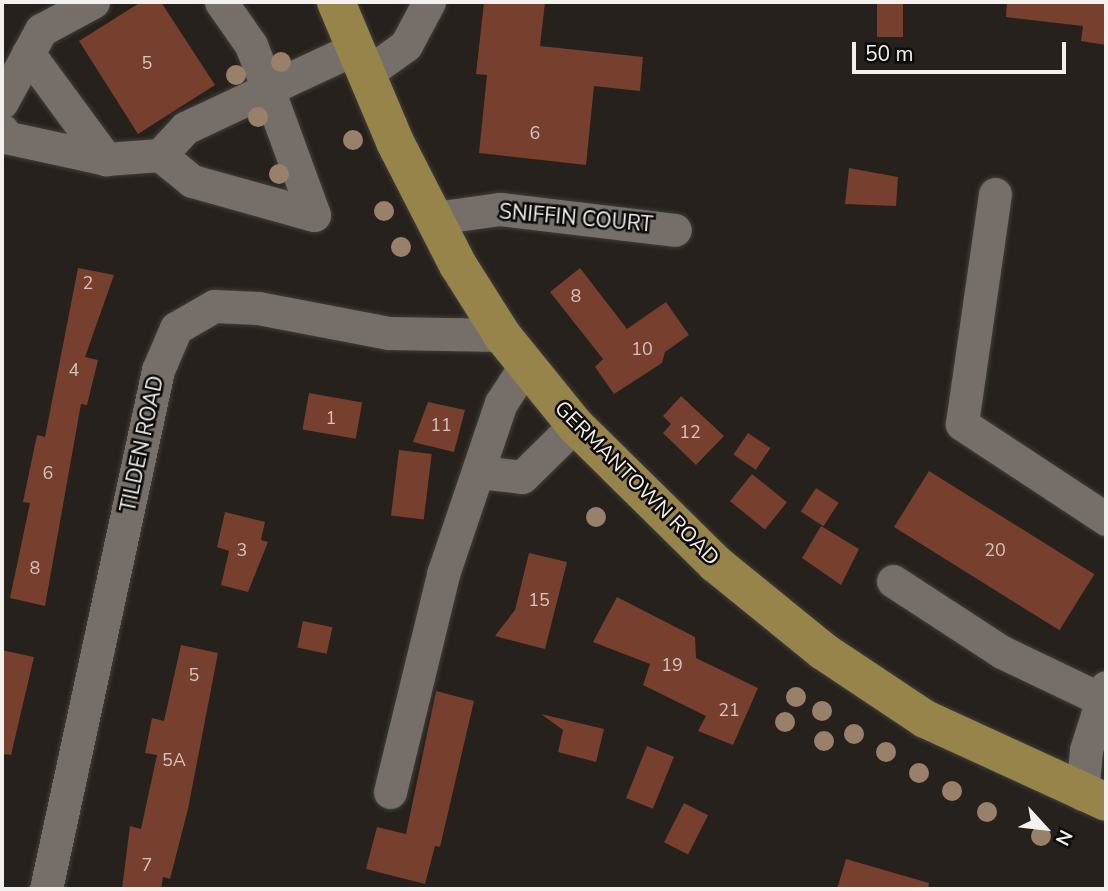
<!DOCTYPE html>
<html>
<head>
<meta charset="utf-8">
<style>
  body { margin:0 }
  #map { position:relative; width:1108px; height:891px; overflow:hidden; background:#26211c; font-family:"Nunito Sans",sans-serif }
  div>[style] { position:absolute }
  [style*='--x'] { left:calc(var(--x)*1px); top:calc(var(--y)*1px); width:calc(var(--w)*1px); rotate:calc(var(--a)*1deg) }
  .building>* { inset:0; background:#773f2e; transform-origin:0 0 }
  .roads { filter:drop-shadow(0 0 2px #413d39) drop-shadow(0 0 2px #413d39) }
  .minor>* { height:33px; margin:-16.5px; padding:0 16.5px; transform-origin:16.5px; border-radius:16.5px; background:#766f69 }
  .major>* { height:38px; margin:-19px; padding:0 19px; transform-origin:19px; border-radius:19px; background:#97844a }
  .trees>* { width:20px; height:20px; margin:-10px; border-radius:50%; background:#99806a }
  span { translate:-50% -50%; white-space:nowrap; text-align:center; line-height:1.15; -webkit-text-stroke:5px #0d0b09; paint-order:stroke }
  .number-label { font-size:18px; color:#d5c4bd }
  .number-label span { -webkit-text-stroke-width:0 }
  .street-label { font-size:21px; color:#f4f0ed }
  .frame { position:absolute; inset:0; border:4px solid #f4f0ed; pointer-events:none }
  .north { position:absolute; left:1010px; top:793px; width:70px; height:70px; -webkit-text-stroke:5px #0d0b09; paint-order:stroke; rotate:117deg; font-size:19px; font-weight:700; line-height:28px; text-align:center; color:#f4f0ed }
  .north::after { content:''; display:block; margin:auto; width:24px; height:32px; background:#f4f0ed; clip-path:polygon(50% 0,100% 100%,50% 72%,0 100%) }
  .scale { position:absolute; left:852px; top:42px; width:214px; height:32px; box-sizing:border-box; border:4px solid #f4f0ed; border-top:0; padding-left:9px; font-size:21px; line-height:24px; white-space:nowrap; color:#f4f0ed; -webkit-text-stroke:5px #0d0b09; paint-order:stroke }
</style>
</head>
<body>
<div id="map">
  <div class="building">
    <div style="clip-path:polygon(141px 2px,161px 2px,215px 85px,138px 134px,79px 41px)"></div>
    <div style="clip-path:polygon(484px 2px,545px 2px,540px 46px,643px 57px,640px 91px,594px 86px,586px 165px,479px 153px,487px 75px,476px 74px)"></div>
    <div style="left:877px;top:2px;width:26px;height:35px"></div>
    <div style="clip-path:polygon(1007px 2px,1106px 2px,1106px 45px,1081px 41px,1083px 26px,1006px 17px)"></div>
    <div style="clip-path:polygon(849px 168px,898px 177px,896px 206px,845px 204px)"></div>
    <div style="clip-path:polygon(78px 268px,114px 275px,85px 357px,98px 360px,87px 405px,81px 404px,45px 606px,10px 598px,30px 503px,23px 502px,37px 435px,45px 437px)"></div>
    <div style="clip-path:polygon(580px 268px,627px 329px,666px 302px,689px 335px,665px 352px,662px 363px,614px 394px,595px 367px,603px 359px,550px 292px)"></div>
    <div style="left:309px;top:393px;width:54px;height:37px;rotate:10deg"></div>
    <div style="clip-path:polygon(681px 396px,724px 436px,696px 465px,663px 433px,671px 424px,663px 416px)"></div>
    <div style="clip-path:polygon(428px 402px,465px 410px,454px 452px,413px 442px)"></div>
    <div style="left:748px;top:433px;width:27px;height:26px;rotate:34deg"></div>
    <div style="left:399px;top:450px;width:33px;height:66px;rotate:7deg"></div>
    <div style="left:929px;top:471px;width:195px;height:66px;rotate:32deg"></div>
    <div style="left:752px;top:474px;width:45px;height:35px;rotate:39deg"></div>
    <div style="left:816px;top:488px;width:27px;height:28px;rotate:33deg"></div>
    <div style="clip-path:polygon(225px 512px,265px 522px,261px 540px,268px 542px,248px 592px,221px 585px,229px 551px,217px 547px)"></div>
    <div style="clip-path:polygon(821px 526px,859px 549px,841px 585px,802px 558px)"></div>
    <div style="clip-path:polygon(529px 553px,567px 562px,545px 649px,495px 636px,515px 610px)"></div>
    <div style="clip-path:polygon(617px 597px,695px 637px,696px 658px,758px 688px,733px 745px,698px 731px,706px 716px,643px 685px,650px 664px,593px 642px)"></div>
    <div style="left:303px;top:621px;width:30px;height:27px;rotate:12deg"></div>
    <div style="clip-path:polygon(181px 645px,218px 653px,188px 809px,170px 879px,163px 877px,161px 889px,122px 889px,130px 826px,141px 829px,157px 755px,145px 753px,152px 718px,164px 721px)"></div>
    <div style="clip-path:polygon(2px 650px,34px 657px,11px 755px,2px 754px)"></div>
    <div style="clip-path:polygon(436px 691px,474px 701px,440px 847px,435px 846px,425px 884px,366px 869px,377px 827px,406px 834px)"></div>
    <div style="clip-path:polygon(541px 714px,604px 729px,596px 762px,558px 752px,563px 730px)"></div>
    <div style="left:647px;top:746px;width:29px;height:56px;rotate:22deg"></div>
    <div style="left:684px;top:803px;width:27px;height:44px;rotate:27deg"></div>
    <div style="clip-path:polygon(846px 859px,929px 883px,928px 889px,837px 889px)"></div>
  </div>
  <div class="roads">
    <div class="minor">
      <div style="--x:221;--y:2;--w:52;--a:55.1"></div>
      <div style="--x:251;--y:45;--w:47;--a:68.9"></div>
      <div style="--x:268;--y:89;--w:134;--a:69.9"></div>
      <div style="--x:314;--y:215;--w:127;--a:-164.4"></div>
      <div style="--x:192;--y:181;--w:41;--a:-140.9"></div>
      <div style="--x:160;--y:155;--w:37;--a:-47"></div>
      <div style="--x:185;--y:128;--w:92;--a:-25.2"></div>
      <div style="--x:268;--y:89;--w:97;--a:-25"></div>
      <div style="--x:28;--y:53;--w:132;--a:53.7"></div>
      <div style="--x:366;--y:74;--w:49;--a:-35.9"></div>
      <div style="--x:406;--y:45;--w:49;--a:-61.9"></div>
      <div style="--x:2;--y:102;--w:82;--a:-61.6"></div>
      <div style="--x:41;--y:30;--w:59;--a:-28.3"></div>
      <div style="--x:2;--y:130;--w:8;--a:67"></div>
      <div style="--x:5;--y:137;--w:103;--a:12.3"></div>
      <div style="--x:106;--y:159;--w:54;--a:-4.2"></div>
      <div style="--x:995;--y:194;--w:232;--a:98.2"></div>
      <div style="--x:962;--y:424;--w:173;--a:33.4"></div>
      <div style="--x:435;--y:218;--w:66;--a:-7.9"></div>
      <div style="--x:500;--y:209;--w:176;--a:6.8"></div>
      <div style="--x:479;--y:472;--w:43;--a:6.6"></div>
      <div style="--x:522;--y:477;--w:74;--a:-44.5"></div>
      <div style="--x:893;--y:581;--w:130;--a:33.1"></div>
      <div style="--x:1002;--y:652;--w:111;--a:25.6"></div>
      <div style="--x:390;--y:792;--w:224;--a:-76.3"></div>
      <div style="--x:443;--y:574;--w:181;--a:-71.3"></div>
      <div style="--x:501;--y:403;--w:44;--a:-57"></div>
      <div style="--x:1082;--y:794;--w:44;--a:-84.8"></div>
      <div style="--x:1086;--y:750;--w:66;--a:-72.4"></div>
      <div style="--x:46;--y:889;--w:531;--a:-77.82"></div>
      <div style="--x:158;--y:370;--w:46;--a:-66.8"></div>
      <div style="--x:176;--y:328;--w:44;--a:-30.1"></div>
      <div style="--x:214;--y:306;--w:44;--a:2.6"></div>
      <div style="--x:258;--y:308;--w:133;--a:10.8"></div>
      <div style="--x:389;--y:333;--w:113;--a:1"></div>
    </div>
    <div class="major">
      <div style="--x:336;--y:2;--w:152;--a:67.1"></div>
      <div style="--x:395;--y:142;--w:138;--a:62.9"></div>
      <div style="--x:458;--y:265;--w:83;--a:57.8"></div>
      <div style="--x:502;--y:335;--w:116;--a:51"></div>
      <div style="--x:575;--y:425;--w:198;--a:44.6"></div>
      <div style="--x:716;--y:564;--w:138;--a:39.1"></div>
      <div style="--x:823;--y:651;--w:123;--a:33.7"></div>
      <div style="--x:925;--y:719;--w:199;--a:24.6"></div>
    </div>
  </div>
  <div class="trees">
    <div style="left:281px;top:62px"></div>
    <div style="left:236px;top:75px"></div>
    <div style="left:258px;top:117px"></div>
    <div style="left:353px;top:140px"></div>
    <div style="left:279px;top:174px"></div>
    <div style="left:384px;top:211px"></div>
    <div style="left:401px;top:247px"></div>
    <div style="left:596px;top:517px"></div>
    <div style="left:796px;top:697px"></div>
    <div style="left:822px;top:711px"></div>
    <div style="left:785px;top:722px"></div>
    <div style="left:854px;top:734px"></div>
    <div style="left:824px;top:741px"></div>
    <div style="left:886px;top:752px"></div>
    <div style="left:919px;top:773px"></div>
    <div style="left:952px;top:791px"></div>
    <div style="left:987px;top:812px"></div>
    <div style="left:1041px;top:836px"></div>
  </div>
  <div class="number-label">
    <span style="left:147px;top:63px">5</span>
    <span style="left:535px;top:133px">6</span>
    <span style="left:88px;top:283px">2</span>
    <span style="left:576px;top:296px">8</span>
    <span style="left:642px;top:349px">10</span>
    <span style="left:74px;top:370px">4</span>
    <span style="left:331px;top:418px">1</span>
    <span style="left:441px;top:425px">11</span>
    <span style="left:690px;top:432px">12</span>
    <span style="left:48px;top:473px">6</span>
    <span style="left:242px;top:550px">3</span>
    <span style="left:995px;top:550px">20</span>
    <span style="left:35px;top:568px">8</span>
    <span style="left:539px;top:600px">15</span>
    <span style="left:672px;top:665px">19</span>
    <span style="left:194px;top:675px">5</span>
    <span style="left:729px;top:710px">21</span>
    <span style="left:174px;top:760px">5A</span>
    <span style="left:147px;top:865px">7</span>
  </div>
  <div class="street-label">
    <span style="left:576px;top:218px;rotate:5deg">SNIFFIN COURT</span>
    <span style="left:142px;top:444px;rotate:-78deg">TILDEN ROAD</span>
    <span style="left:637px;top:483px;rotate:45deg">GERMANTOWN ROAD</span>
  </div>
  <div class="frame"></div>
  <div class="north">N</div>
  <div class="scale">50 m</div>
</div>
</body>
</html>
